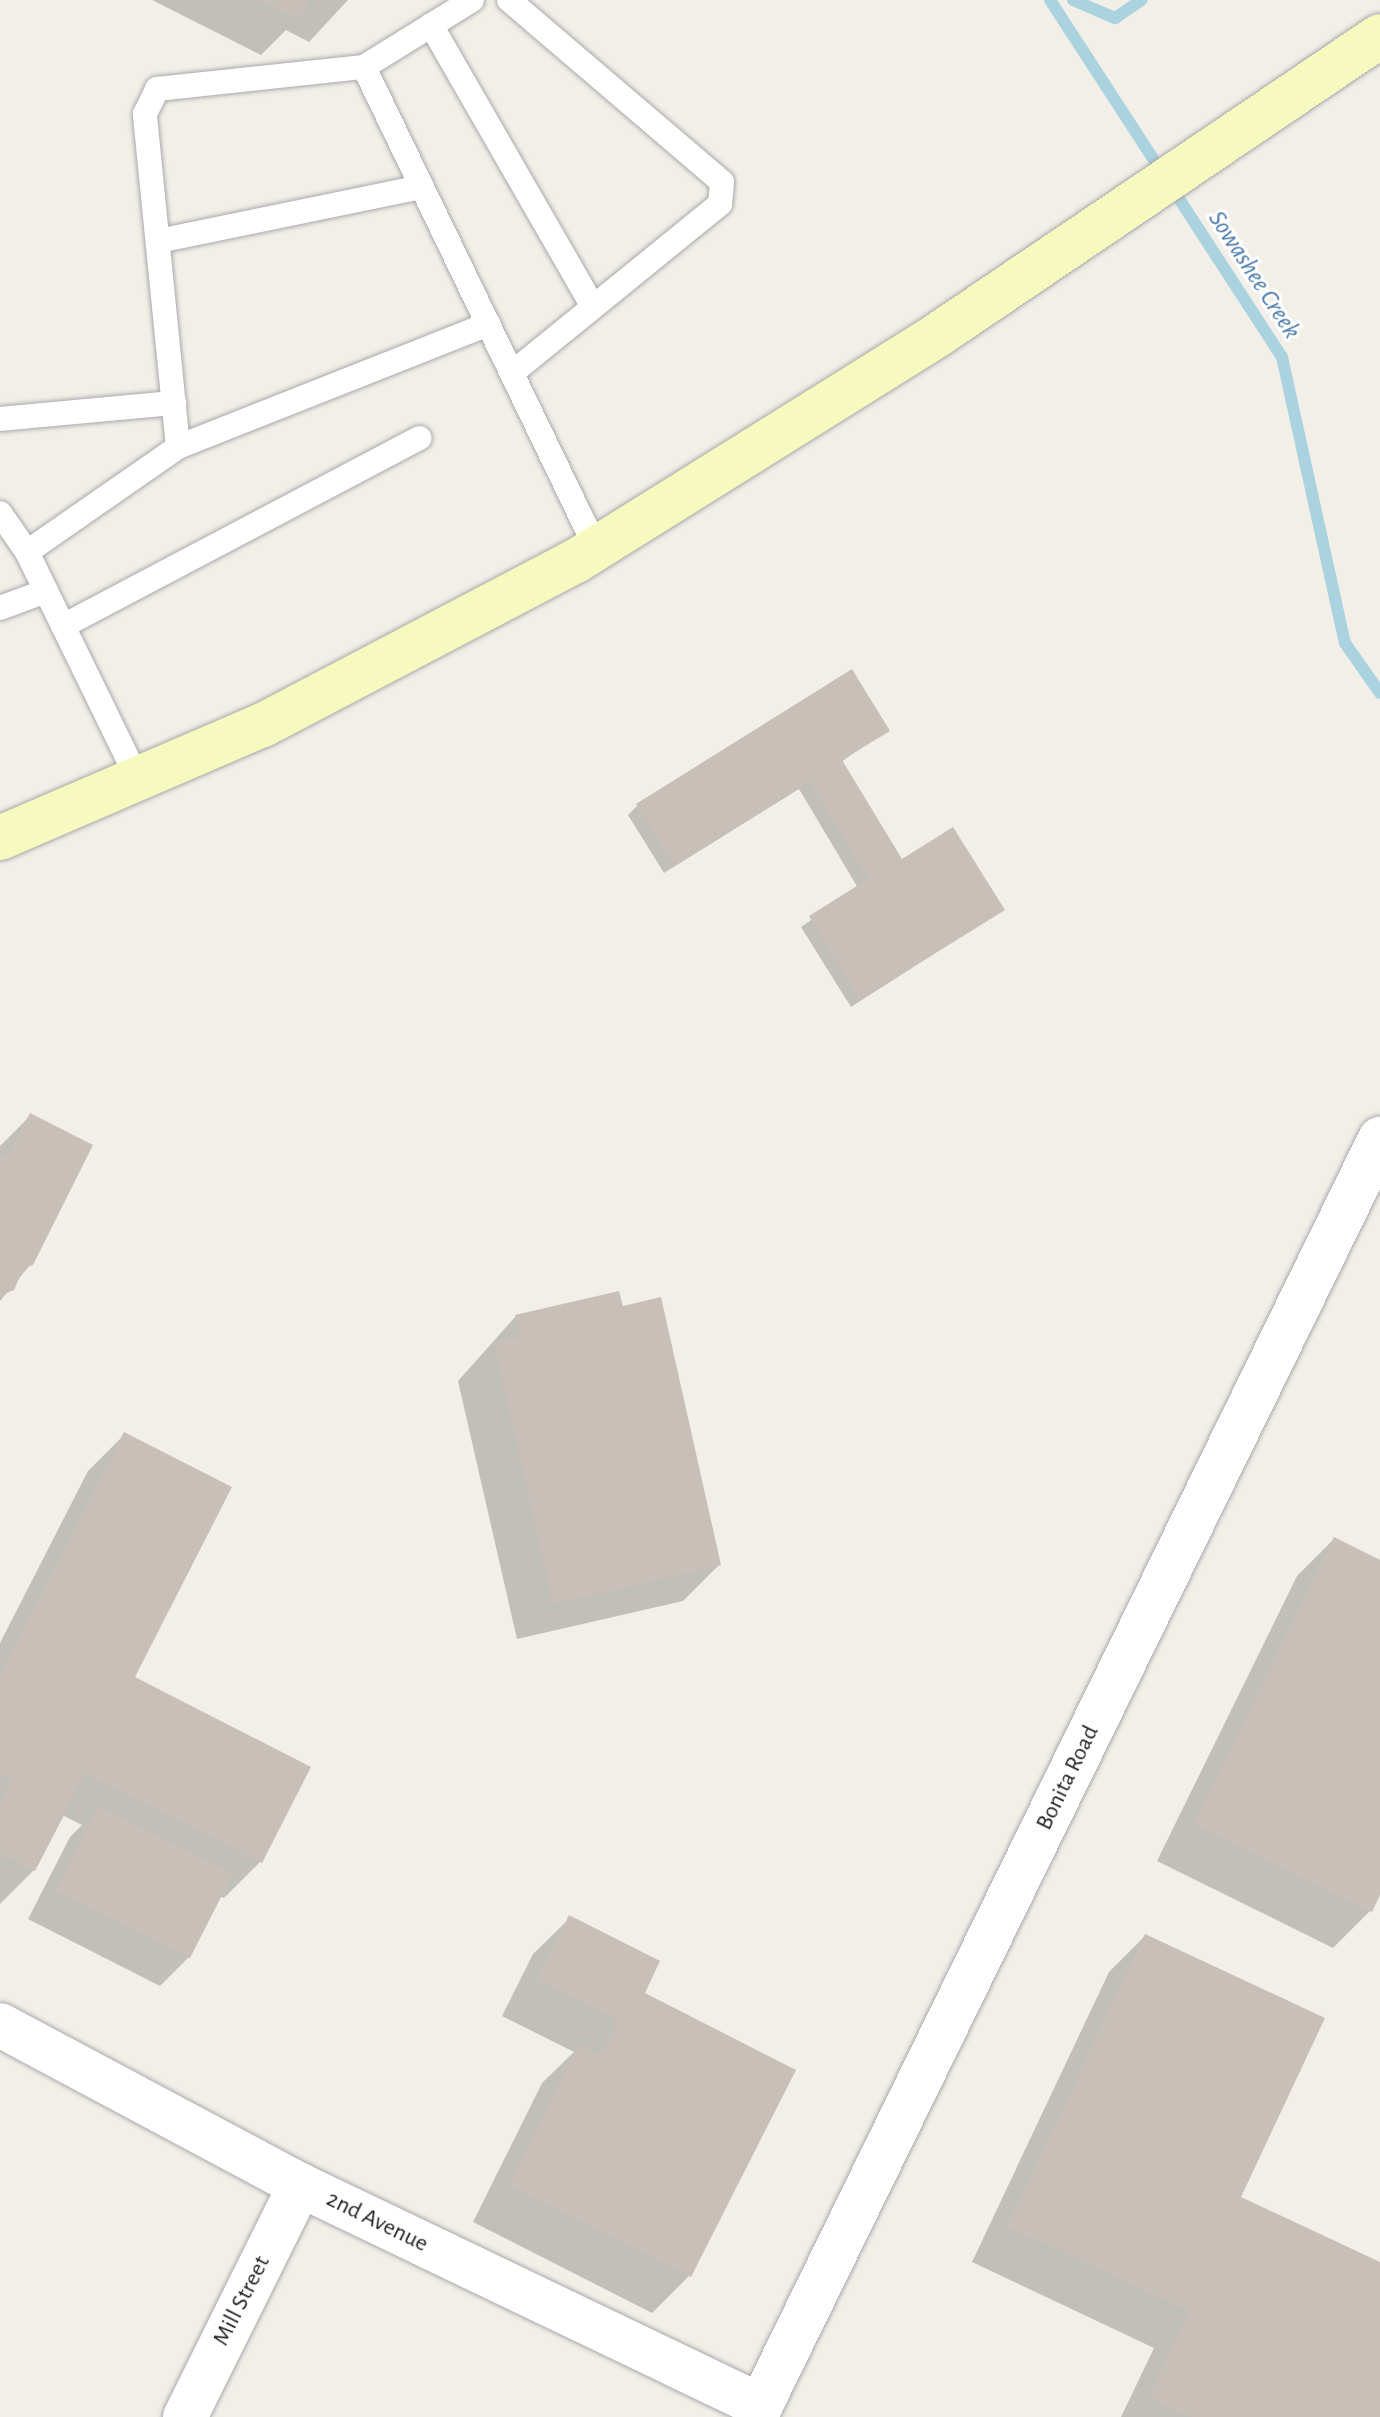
<!DOCTYPE html>
<html>
<head>
<meta charset="utf-8">
<style>
  body { margin:0 }
  #map { position:relative; width:1380px; height:2417px; overflow:hidden; background:#f2efe9; font-family:"Alegreya Sans",sans-serif }
  div>[style] { position:absolute }
  [style*='--x'] { left:calc(var(--x)*1px); top:calc(var(--y)*1px); width:calc(var(--w)*1px); rotate:calc(var(--a)*1deg) }
  .shadow>* { inset:0; background:#0003 }
  .stream>* { height:12px; margin:-6px; padding:0 6px; transform-origin:6px; border-radius:6px; background:#aad3df }
  .building>* { inset:0; background:#c7bfb8; transform-origin:0 0 }
  .roads { filter:drop-shadow(0 0 2px #a9a9a9) drop-shadow(0 0 2px #a9a9a9) }
  .service>* { height:24px; margin:-12px; padding:0 12px; transform-origin:12px; border-radius:12px; background:#fff }
  .minor>* { height:44px; margin:-22px; padding:0 22px; transform-origin:22px; border-radius:22px; background:#fff }
  .secondary>* { height:44px; margin:-22px; padding:0 22px; transform-origin:22px; border-radius:22px; background:#f7fabf }
  span { translate:-50% -50%; white-space:nowrap; text-align:center; line-height:1.15; -webkit-text-stroke:6px #fff; paint-order:stroke }
  .street-label { font-size:24px; color:#222 }
  .water-label { font-size:26px; color:#4a7aab; font-style:italic }
</style>
</head>
<body>
<div id="map">
  <div class="shadow">
    <div style="clip-path:polygon(152px 0,348px 0,309px 42px,286px 30px,261px 55px)"></div>
    <div style="clip-path:polygon(887px 730px,841px 762px,901px 861px,1002px 910px,851px 1007px,801px 927px,858px 888px,799px 789px,664px 873px,628px 815px,637px 806px)"></div>
    <div style="clip-path:polygon(31px 1115px,31px 1264px,0 1301px,0 1146px)"></div>
    <div style="clip-path:polygon(516px 1316px,719px 1565px,683px 1601px,517px 1639px,458px 1381px)"></div>
    <div style="clip-path:polygon(124px 1435px,132px 1678px,260px 1862px,224px 1898px,219px 1896px,188px 1958px,160px 1986px,28px 1919px,70px 1837px,82px 1825px,62px 1815px,34px 1870px,0 1904px,0 1643px,88px 1471px)"></div>
    <div style="clip-path:polygon(1334px 1539px,1380px 1562px,1380px 1890px,1370px 1911px,1333px 1948px,1157px 1861px,1297px 1576px)"></div>
    <div style="clip-path:polygon(570px 1918px,642px 1994px,793px 2071px,689px 2276px,652px 2313px,473px 2222px,542px 2083px,574px 2052px,502px 2016px,533px 1954px)"></div>
    <div style="clip-path:polygon(1145px 1936px,1238px 2198px,1380px 2264px,1380px 2417px,1121px 2417px,1154px 2348px,972px 2262px,1109px 1972px)"></div>
  </div>
  <div class="stream">
    <div style="--x:1050;--y:0;--w:426;--a:57"></div>
    <div style="--x:1282;--y:357;--w:293;--a:77.6"></div>
    <div style="--x:1345;--y:643;--w:61;--a:55"></div>
    <div style="--x:1073;--y:0;--w:46;--a:23.2"></div>
    <div style="--x:1115;--y:18;--w:32;--a:-34"></div>
  </div>
  <div class="building">
    <div style="clip-path:polygon(261px 0,309px 0,299px 19px)"></div>
    <div style="clip-path:polygon(852px 669px,890px 731px,842px 760px,902px 859px,953px 827px,1005px 910px,860px 1000px,809px 916px,868px 879px,809px 781px,674px 866px,636px 804px)"></div>
    <div style="clip-path:polygon(30px 1113px,93px 1145px,33px 1265px,24px 1268px,14px 1290px,0 1296px,0 1157px,10px 1153px)"></div>
    <div style="clip-path:polygon(619px 1291px,623px 1306px,661px 1297px,721px 1565px,553px 1604px,494px 1343px,521px 1337px,515px 1315px)"></div>
    <div style="clip-path:polygon(124px 1432px,232px 1487px,135px 1677px,311px 1767px,262px 1863px,86px 1773px,35px 1871px,0 1853px,0 1804px,12px 1780px,0 1774px,0 1675px)"></div>
    <div style="clip-path:polygon(1334px 1537px,1380px 1560px,1380px 1895px,1372px 1912px,1193px 1824px)"></div>
    <div style="left:98px;top:1806px;width:151px;height:94px;rotate:27deg"></div>
    <div style="clip-path:polygon(569px 1915px,660px 1961px,645px 1993px,796px 2070px,691px 2277px,508px 2185px,578px 2044px,600px 2055px,618px 2020px,537px 1979px)"></div>
    <div style="clip-path:polygon(1145px 1934px,1325px 2018px,1241px 2197px,1380px 2262px,1380px 2417px,1191px 2417px,1149px 2397px,1189px 2311px,1007px 2226px)"></div>
  </div>
  <div class="roads">
    <div class="service">
      <div style="--x:509;--y:0;--w:280;--a:40.5"></div>
      <div style="--x:722;--y:182;--w:22;--a:95"></div>
      <div style="--x:720;--y:204;--w:268;--a:140.9"></div>
      <div style="--x:431;--y:25;--w:325;--a:60.1"></div>
      <div style="--x:364;--y:67;--w:127;--a:-31.8"></div>
      <div style="--x:158;--y:241;--w:269;--a:-11.6"></div>
      <div style="--x:0;--y:419;--w:175;--a:-5.3"></div>
      <div style="--x:178;--y:447;--w:335;--a:-95.7"></div>
      <div style="--x:145;--y:114;--w:28;--a:-64"></div>
      <div style="--x:157;--y:89;--w:208;--a:-6.1"></div>
      <div style="--x:364;--y:67;--w:534;--a:64.25"></div>
      <div style="--x:0;--y:513;--w:47;--a:55.3"></div>
      <div style="--x:27;--y:552;--w:254;--a:64"></div>
      <div style="--x:27;--y:552;--w:184;--a:-34.8"></div>
      <div style="--x:178;--y:447;--w:334;--a:-21.6"></div>
      <div style="--x:0;--y:608;--w:49;--a:-20.3"></div>
      <div style="--x:63;--y:626;--w:403;--a:-27.8"></div>
    </div>
    <div class="minor">
      <div style="--x:0;--y:2025;--w:340;--a:28.1"></div>
      <div style="--x:300;--y:2185;--w:511;--a:25.61"></div>
      <div style="--x:185;--y:2417;--w:259;--a:-63.6"></div>
      <div style="--x:755;--y:2417;--w:1423;--a:-63.94"></div>
    </div>
    <div class="secondary">
      <div style="--x:0;--y:838;--w:286;--a:-23.3"></div>
      <div style="--x:263;--y:725;--w:353;--a:-27.7"></div>
      <div style="--x:576;--y:561;--w:428;--a:-32"></div>
      <div style="--x:939;--y:334;--w:532;--a:-34.05"></div>
    </div>
  </div>
  <div class="street-label">
    <span style="left:1068px;top:1778px;rotate:-64deg">Bonita Road</span>
    <span style="left:377px;top:2222px;rotate:26deg">2nd Avenue</span>
    <span style="left:242px;top:2301px;rotate:-63deg">Mill Street</span>
  </div>
  <div class="water-label">
    <span style="left:1254px;top:275px;rotate:57deg">Sowashee Creek</span>
  </div>
</div>
</body>
</html>
